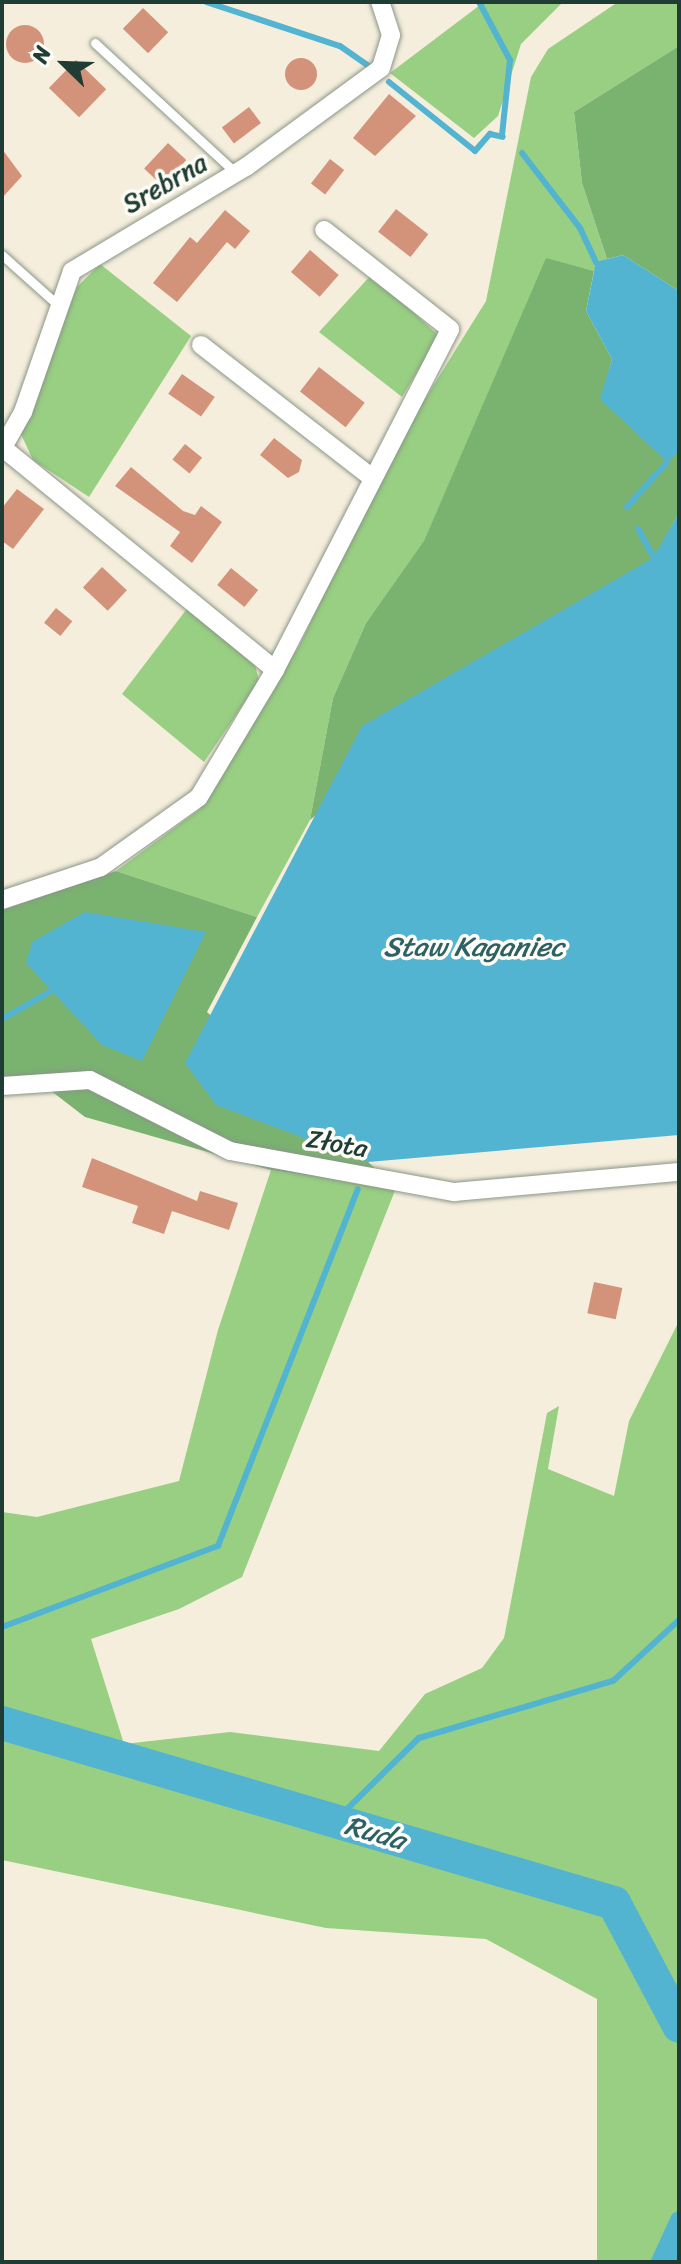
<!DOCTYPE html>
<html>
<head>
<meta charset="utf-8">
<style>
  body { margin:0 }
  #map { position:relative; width:681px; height:2264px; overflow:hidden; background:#f5eedc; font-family:Sriracha,sans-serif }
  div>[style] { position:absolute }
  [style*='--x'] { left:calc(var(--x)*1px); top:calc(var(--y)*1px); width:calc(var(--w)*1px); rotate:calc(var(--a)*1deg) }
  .green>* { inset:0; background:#98cf82 }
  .forest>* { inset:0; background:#7ab270 }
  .water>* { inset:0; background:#52b4d1 }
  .stream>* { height:6px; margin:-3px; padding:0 3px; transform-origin:3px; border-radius:3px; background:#52b4d1 }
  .river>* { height:34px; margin:-17px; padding:0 17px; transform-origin:17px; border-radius:17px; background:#52b4d1 }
  .building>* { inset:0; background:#d3937a; transform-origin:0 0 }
  .round { border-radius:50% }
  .roads { filter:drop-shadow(0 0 2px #8a9688) drop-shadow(0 0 2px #8a9688) }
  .lane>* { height:9px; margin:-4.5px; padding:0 4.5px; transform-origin:4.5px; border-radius:4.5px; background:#fff }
  .street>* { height:18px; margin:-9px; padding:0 9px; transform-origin:9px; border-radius:9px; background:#fff }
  span { translate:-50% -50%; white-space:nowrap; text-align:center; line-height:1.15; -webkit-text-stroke:7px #fdfcf7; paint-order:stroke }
  .street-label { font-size:26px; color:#1f3d34 }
  .water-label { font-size:28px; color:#2e6163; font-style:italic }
  .frame { position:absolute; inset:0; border:4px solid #1f3d34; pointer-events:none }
  .north { position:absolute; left:24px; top:24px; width:80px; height:80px; -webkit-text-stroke:6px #fdfcf7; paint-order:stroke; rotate:293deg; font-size:22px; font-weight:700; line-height:32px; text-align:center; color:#1f3d34 }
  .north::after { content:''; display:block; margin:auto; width:28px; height:36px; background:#1f3d34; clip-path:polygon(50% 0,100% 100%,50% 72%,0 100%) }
</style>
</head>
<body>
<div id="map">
  <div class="green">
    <div style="clip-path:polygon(484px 2px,563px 2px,521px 44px,498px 116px,474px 138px,390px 73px)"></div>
    <div style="clip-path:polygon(618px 2px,679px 2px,679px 46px,574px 112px,582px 183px,607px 259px,594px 271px,547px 259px,424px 542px,366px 623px,333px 698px,310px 820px,257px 917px,116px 871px,200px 809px,299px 646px,392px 452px,486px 301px,531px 77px,548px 49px)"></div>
    <div style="clip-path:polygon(100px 264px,191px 336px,89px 497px,33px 460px,20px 432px,77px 287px)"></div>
    <div style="clip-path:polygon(372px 274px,439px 336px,402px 397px,319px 332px)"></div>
    <div style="clip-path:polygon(189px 606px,254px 660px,259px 681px,204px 762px,122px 694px)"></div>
    <div style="clip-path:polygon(271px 1170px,396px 1188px,242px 1577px,179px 1609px,91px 1639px,124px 1744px,230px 1732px,379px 1751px,425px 1694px,482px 1668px,504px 1638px,547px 1413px,559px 1406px,548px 1469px,614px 1496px,629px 1421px,679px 1321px,679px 2262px,597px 2262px,597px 1999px,486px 1939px,326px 1928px,2px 1860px,2px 1512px,37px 1517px,179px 1481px,218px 1330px)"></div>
  </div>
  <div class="forest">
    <div style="clip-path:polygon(679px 46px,679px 291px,623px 255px,607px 259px,582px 183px,574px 112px)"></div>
    <div style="clip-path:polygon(546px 258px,594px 271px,586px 311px,612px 359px,601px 399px,667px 461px,679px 451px,679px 513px,654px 558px,548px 625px,310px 820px,333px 698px,366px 623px,424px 541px)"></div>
    <div style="clip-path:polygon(116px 871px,257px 917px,207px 1012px,396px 1188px,271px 1170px,85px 1117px,46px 1087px,2px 1082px,2px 910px)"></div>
  </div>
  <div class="water">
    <div style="clip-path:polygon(623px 255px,679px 291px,679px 451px,667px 462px,600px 399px,612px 359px,586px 311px,596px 262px)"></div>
    <div style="clip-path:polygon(679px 513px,679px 1135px,368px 1162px,216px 1105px,185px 1063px,362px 726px,653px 558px)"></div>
    <div style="clip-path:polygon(85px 912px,206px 932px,142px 1061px,102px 1045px,26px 963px,32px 942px)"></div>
    <div style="clip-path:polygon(679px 2210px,678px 2262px,650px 2262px,672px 2214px)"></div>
  </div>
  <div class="stream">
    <div style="--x:206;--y:2;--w:141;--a:18.2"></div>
    <div style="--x:340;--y:46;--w:35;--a:35"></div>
    <div style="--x:479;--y:2;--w:66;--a:61.9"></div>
    <div style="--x:510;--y:60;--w:75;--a:96.1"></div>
    <div style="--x:389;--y:82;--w:110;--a:38.7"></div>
    <div style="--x:475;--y:151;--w:23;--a:-49"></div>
    <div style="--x:490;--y:134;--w:13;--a:13"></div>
    <div style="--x:522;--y:153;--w:95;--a:52.3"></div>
    <div style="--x:580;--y:228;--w:38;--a:65"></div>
    <div style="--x:627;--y:507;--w:60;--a:-48.4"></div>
    <div style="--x:638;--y:529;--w:33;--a:61"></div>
    <div style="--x:2;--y:1019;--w:56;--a:-29.7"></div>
    <div style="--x:2;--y:1627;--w:231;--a:-20.6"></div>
    <div style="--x:218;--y:1546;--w:383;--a:-68.6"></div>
    <div style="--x:335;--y:1821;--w:118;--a:-44.7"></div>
    <div style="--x:419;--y:1738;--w:202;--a:-16.4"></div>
    <div style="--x:613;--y:1681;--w:90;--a:-42.7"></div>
  </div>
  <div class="river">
    <div style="--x:2;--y:1723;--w:638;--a:16.39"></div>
    <div style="--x:614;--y:1903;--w:139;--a:62.1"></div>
  </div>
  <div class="building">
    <div style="left:143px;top:8px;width:35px;height:29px;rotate:44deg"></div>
    <div class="round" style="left:6px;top:25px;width:38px;height:38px"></div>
    <div class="round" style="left:285px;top:58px;width:32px;height:32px"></div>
    <div style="left:76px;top:60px;width:42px;height:39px;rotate:44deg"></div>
    <div style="clip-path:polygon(389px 94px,416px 116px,375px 156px,353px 138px)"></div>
    <div style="left:249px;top:107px;width:20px;height:34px;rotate:53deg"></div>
    <div style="left:168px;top:143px;width:25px;height:35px;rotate:43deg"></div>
    <div style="clip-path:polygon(2px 149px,22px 176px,2px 198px)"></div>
    <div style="left:330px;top:159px;width:18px;height:31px;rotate:38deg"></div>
    <div style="left:396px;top:209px;width:41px;height:29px;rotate:38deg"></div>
    <div style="clip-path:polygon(225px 210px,250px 231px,235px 249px,227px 242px,177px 302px,153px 283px,190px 237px,197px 243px)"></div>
    <div style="left:310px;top:250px;width:38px;height:29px;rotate:41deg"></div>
    <div style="left:319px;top:367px;width:58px;height:31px;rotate:38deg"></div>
    <div style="left:182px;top:374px;width:40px;height:24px;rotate:35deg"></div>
    <div style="clip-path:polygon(274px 438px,302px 460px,299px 472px,288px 478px,260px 455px)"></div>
    <div style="left:185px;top:444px;width:22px;height:20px;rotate:39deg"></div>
    <div style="clip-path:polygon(131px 467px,183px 511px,195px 515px,201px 506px,222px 522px,192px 563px,170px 546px,180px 532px,115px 486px)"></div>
    <div style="clip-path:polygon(17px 489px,44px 509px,13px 549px,2px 541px,2px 508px)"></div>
    <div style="left:102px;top:567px;width:34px;height:28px;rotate:43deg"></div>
    <div style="left:231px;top:568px;width:35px;height:22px;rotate:39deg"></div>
    <div style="left:56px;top:608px;width:21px;height:19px;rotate:39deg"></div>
    <div style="clip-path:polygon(92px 1158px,197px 1201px,200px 1191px,238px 1203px,229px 1230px,172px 1211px,164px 1234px,132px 1223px,138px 1206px,82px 1187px)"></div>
    <div style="left:594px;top:1282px;width:29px;height:32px;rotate:12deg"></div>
  </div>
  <div class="roads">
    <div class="lane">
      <div style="--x:95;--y:43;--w:192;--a:42.7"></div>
      <div style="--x:2;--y:255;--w:75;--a:41.8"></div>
    </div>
    <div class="street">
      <div style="--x:201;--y:345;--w:215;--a:37.8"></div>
      <div style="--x:3;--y:448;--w:351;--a:39.2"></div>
      <div style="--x:2;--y:449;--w:43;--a:-60.4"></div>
      <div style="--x:23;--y:412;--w:149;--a:-70.8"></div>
      <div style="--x:72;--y:271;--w:203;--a:-30.9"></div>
      <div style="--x:246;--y:167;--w:167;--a:-36.3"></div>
      <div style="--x:381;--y:68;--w:34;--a:-73"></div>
      <div style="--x:391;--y:35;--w:35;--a:-108"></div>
      <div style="--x:2;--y:900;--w:104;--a:-18.4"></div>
      <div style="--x:101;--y:867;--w:120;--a:-35.5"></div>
      <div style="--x:199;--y:797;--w:148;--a:-59.1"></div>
      <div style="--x:275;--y:670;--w:383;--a:-62.8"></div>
      <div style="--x:450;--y:329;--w:160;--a:-141.8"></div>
      <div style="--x:2;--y:1086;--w:88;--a:-3.9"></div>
      <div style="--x:90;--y:1080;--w:157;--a:26.9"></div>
      <div style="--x:230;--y:1151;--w:228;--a:10.4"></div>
      <div style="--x:454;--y:1192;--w:226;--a:-5.1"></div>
    </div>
  </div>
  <div class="street-label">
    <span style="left:165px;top:184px;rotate:-30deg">Srebrna</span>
    <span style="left:337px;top:1144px;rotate:10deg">Złota</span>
  </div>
  <div class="water-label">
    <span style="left:474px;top:947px">Staw Kaganiec</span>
    <span style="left:375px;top:1833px;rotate:16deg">Ruda</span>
  </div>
  <div class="frame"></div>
  <div class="north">N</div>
</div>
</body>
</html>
